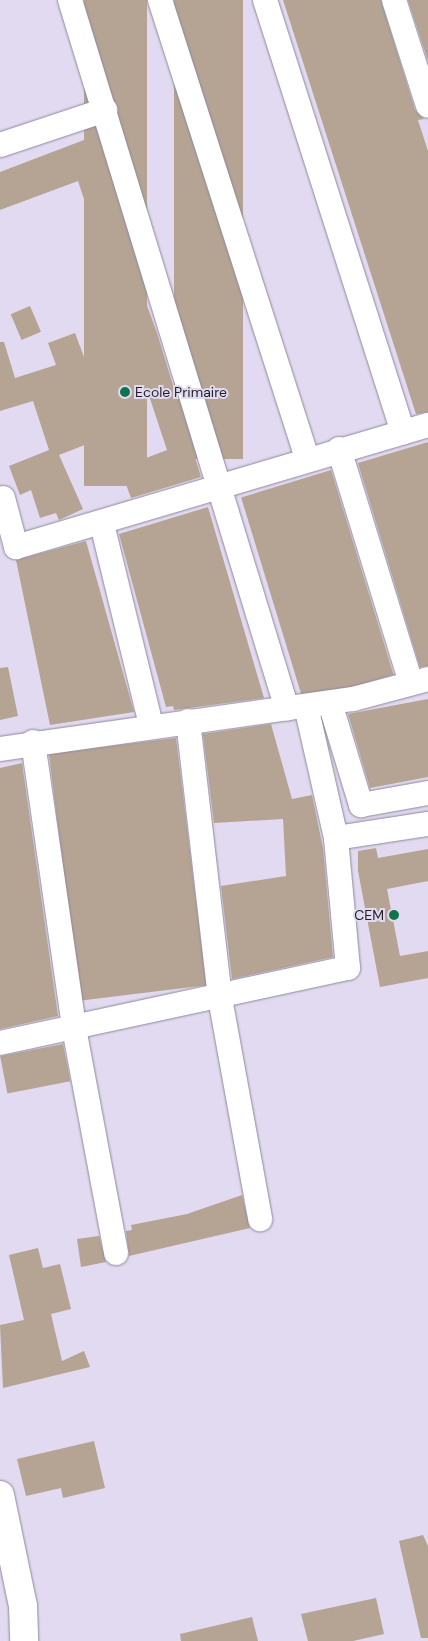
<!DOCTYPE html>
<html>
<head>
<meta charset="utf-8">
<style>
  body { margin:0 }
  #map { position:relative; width:428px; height:1641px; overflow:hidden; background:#e1daf0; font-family:"DM Sans",sans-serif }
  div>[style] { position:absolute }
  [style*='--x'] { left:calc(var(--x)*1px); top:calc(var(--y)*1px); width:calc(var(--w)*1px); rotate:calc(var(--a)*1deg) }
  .building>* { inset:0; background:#b5a494; transform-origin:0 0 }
  .roads { filter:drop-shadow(0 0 1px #8f889c) drop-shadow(0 0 1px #8f889c) }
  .street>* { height:24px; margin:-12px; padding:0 12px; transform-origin:12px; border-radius:12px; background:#fff }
  .secondary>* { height:28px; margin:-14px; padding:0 14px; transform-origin:14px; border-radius:14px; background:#fff }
  .dots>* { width:14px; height:14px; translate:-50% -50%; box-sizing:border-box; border:2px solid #e1daf0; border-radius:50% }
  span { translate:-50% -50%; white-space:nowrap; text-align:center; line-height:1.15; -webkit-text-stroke:4px #e1daf0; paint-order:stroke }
  .poi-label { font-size:14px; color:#211f27 }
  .left { translate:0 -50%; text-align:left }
  .right { translate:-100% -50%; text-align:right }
</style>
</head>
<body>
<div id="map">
  <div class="building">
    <div style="left:84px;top:0;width:63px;height:486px"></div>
    <div style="left:174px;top:0;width:69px;height:459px"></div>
    <div style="clip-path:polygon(283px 0,381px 0,415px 110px,424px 119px,418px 120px,428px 151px,428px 412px,416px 414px)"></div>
    <div style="clip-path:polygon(408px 0,428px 0,428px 61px)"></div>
    <div style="clip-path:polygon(97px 135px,107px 169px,104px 171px,131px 246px,126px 248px,157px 333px,201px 477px,131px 498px,120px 468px,167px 450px,78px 181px,0 210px,0 172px)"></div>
    <div style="left:30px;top:306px;width:28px;height:21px;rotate:67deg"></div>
    <div style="clip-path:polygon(75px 333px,113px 434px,59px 455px,83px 509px,59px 520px,56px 513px,40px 518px,31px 490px,20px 495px,9px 466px,49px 450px,33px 401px,0 411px,0 342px,4px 342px,15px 378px,56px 365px,48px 343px)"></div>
    <div style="clip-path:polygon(428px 442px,428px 666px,420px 667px,358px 463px)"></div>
    <div style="left:331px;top:470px;width:214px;height:94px;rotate:73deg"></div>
    <div style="clip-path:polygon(208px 507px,264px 698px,174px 710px,173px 706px,166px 707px,119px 534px)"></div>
    <div style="clip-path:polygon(86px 541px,134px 712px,50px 725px,16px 560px)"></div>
    <div style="clip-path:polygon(8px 667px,18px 716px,0 720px,0 668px)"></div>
    <div style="clip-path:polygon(428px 699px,428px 777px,370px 788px,348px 714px)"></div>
    <div style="clip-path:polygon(271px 724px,292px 799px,312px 795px,323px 848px,333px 957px,232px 979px,221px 886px,286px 876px,283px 819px,214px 823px,203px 734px)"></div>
    <div style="left:176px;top:738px;width:249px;height:128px;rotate:83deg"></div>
    <div style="clip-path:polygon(22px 763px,58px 1016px,0 1029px,0 768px)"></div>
    <div style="clip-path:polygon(376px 848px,378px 858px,428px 849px,428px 881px,387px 889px,400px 956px,428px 951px,428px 978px,380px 987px,358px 871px,358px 851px)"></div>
    <div style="left:63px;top:1044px;width:38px;height:64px;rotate:79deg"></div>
    <div style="clip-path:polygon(242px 1195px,250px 1228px,129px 1256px,126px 1231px,132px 1230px,131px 1225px,187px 1214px)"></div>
    <div style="clip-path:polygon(99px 1236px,106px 1262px,81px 1267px,77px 1239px)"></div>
    <div style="clip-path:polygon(38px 1248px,43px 1268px,60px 1264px,71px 1309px,51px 1314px,62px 1361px,84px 1351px,90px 1367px,3px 1388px,0 1325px,24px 1320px,9px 1255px)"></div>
    <div style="clip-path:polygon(94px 1441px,105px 1488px,63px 1498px,61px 1488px,26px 1496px,17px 1459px)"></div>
    <div style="clip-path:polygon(423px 1535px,428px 1546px,428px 1638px,421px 1638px,399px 1541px)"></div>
    <div style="clip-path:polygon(376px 1598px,384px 1634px,353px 1641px,308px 1641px,301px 1614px)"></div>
    <div style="clip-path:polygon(252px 1617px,258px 1641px,181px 1641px,180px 1634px)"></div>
  </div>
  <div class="roads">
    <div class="street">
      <div style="--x:70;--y:0;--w:741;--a:72.98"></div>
      <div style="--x:160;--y:0;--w:481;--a:72.2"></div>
      <div style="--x:265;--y:0;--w:454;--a:72.3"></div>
      <div style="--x:394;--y:0;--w:111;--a:72.2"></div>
      <div style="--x:0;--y:145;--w:111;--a:-18.4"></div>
      <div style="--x:339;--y:449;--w:245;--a:72.9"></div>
      <div style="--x:3;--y:498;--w:51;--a:75.1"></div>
      <div style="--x:16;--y:547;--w:430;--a:-16.5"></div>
      <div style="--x:102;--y:524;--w:207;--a:76.3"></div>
      <div style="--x:330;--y:703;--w:107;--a:73.1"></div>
      <div style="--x:361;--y:805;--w:68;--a:-10.2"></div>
      <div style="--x:188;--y:721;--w:279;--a:83.4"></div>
      <div style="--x:220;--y:998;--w:225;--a:79.7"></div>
      <div style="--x:33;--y:742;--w:289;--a:81.8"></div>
      <div style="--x:74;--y:1028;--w:229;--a:79.4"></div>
      <div style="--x:0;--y:749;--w:357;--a:-8.1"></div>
      <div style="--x:353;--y:699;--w:78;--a:-14.9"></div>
      <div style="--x:336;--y:838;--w:93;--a:-8.7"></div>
      <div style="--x:0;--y:1043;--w:356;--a:-12.2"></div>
      <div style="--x:348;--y:968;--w:131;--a:-95.3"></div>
      <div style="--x:336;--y:838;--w:135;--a:-102.8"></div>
    </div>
    <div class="secondary">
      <div style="--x:0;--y:1495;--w:113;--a:78.3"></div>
      <div style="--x:23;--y:1606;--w:35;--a:88"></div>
    </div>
  </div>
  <div class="dots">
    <div style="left:125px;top:392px;background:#0e744c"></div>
    <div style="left:394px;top:915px;background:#0e744c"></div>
  </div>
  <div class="poi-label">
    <span class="left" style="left:135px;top:392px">Ecole Primaire</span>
    <span class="right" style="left:384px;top:915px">CEM</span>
  </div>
</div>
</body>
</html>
